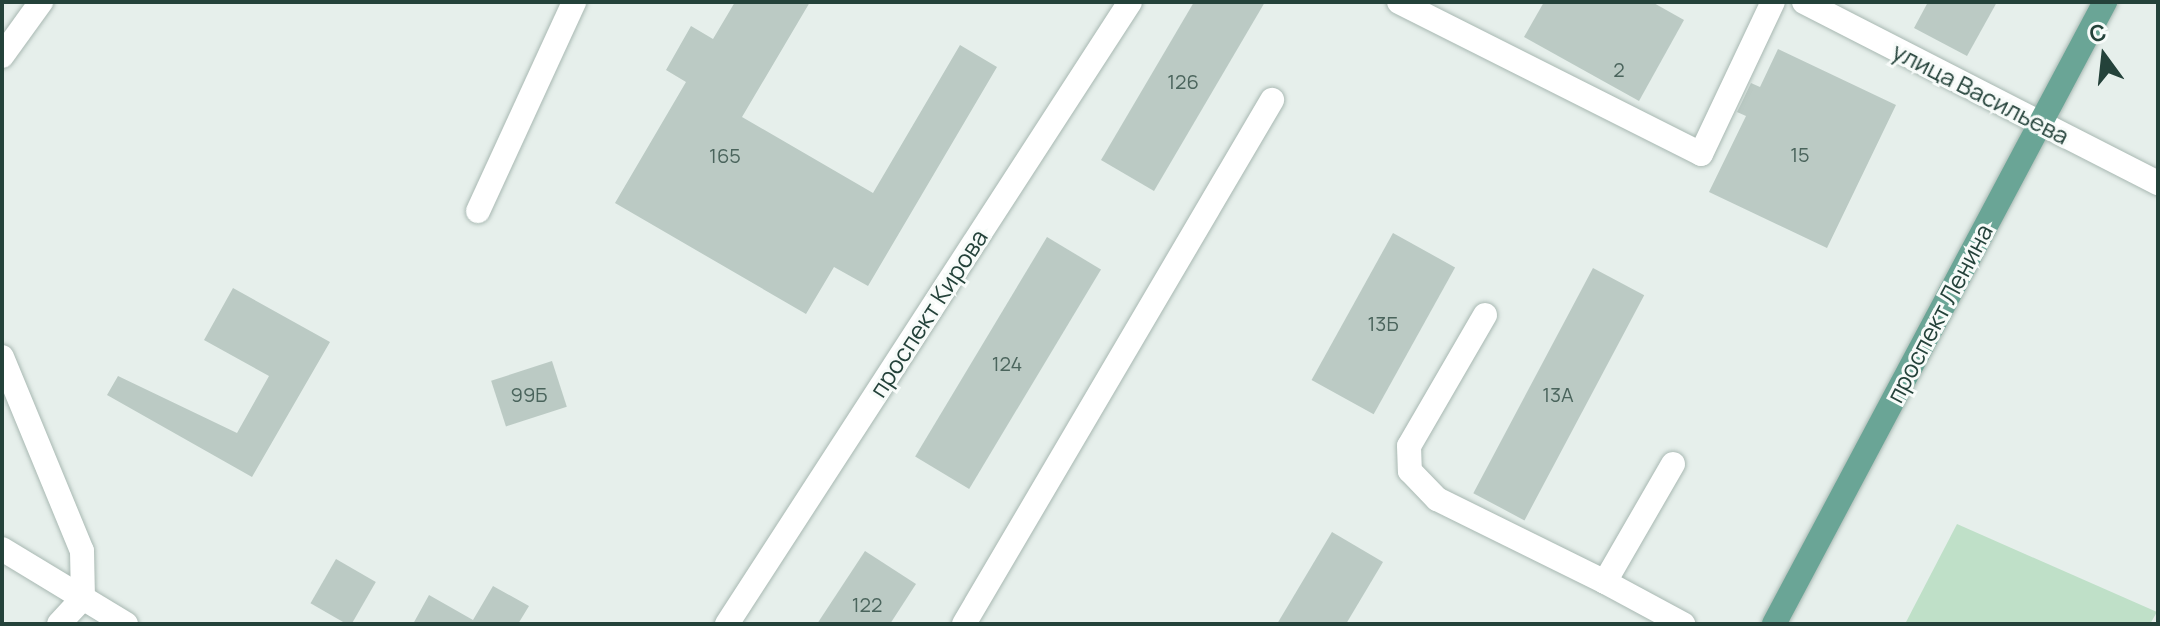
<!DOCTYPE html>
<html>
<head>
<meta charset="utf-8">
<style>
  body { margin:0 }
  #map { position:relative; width:2160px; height:626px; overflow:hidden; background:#e6efeb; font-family:Manrope,sans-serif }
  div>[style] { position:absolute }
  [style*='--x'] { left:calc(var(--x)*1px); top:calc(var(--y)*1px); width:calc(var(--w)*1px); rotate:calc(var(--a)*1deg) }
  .green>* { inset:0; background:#bfe0c8 }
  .building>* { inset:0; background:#bbcac4; transform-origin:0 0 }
  .roads { filter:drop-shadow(0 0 2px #a8b8b2) drop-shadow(0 0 2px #a8b8b2) }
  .minor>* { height:24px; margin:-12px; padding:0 12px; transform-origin:12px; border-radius:12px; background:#fff }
  .major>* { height:24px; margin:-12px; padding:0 12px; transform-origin:12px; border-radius:12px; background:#6aa596 }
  span { translate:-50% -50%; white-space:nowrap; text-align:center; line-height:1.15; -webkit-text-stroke:6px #f7fbf9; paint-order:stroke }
  .number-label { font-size:20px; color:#4a645c }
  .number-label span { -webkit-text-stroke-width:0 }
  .street-label { font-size:24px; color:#24423a }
  .frame { position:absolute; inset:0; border:4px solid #24423a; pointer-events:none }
  .north { position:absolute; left:2064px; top:16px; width:80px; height:80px; -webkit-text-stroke:6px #f7fbf9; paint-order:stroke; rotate:345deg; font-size:22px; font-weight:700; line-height:32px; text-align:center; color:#24423a }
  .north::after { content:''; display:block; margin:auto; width:28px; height:36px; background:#24423a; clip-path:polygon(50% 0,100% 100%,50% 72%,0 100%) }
</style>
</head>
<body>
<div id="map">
  <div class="green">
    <div style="clip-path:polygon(1957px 524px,2157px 612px,2150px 624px,1905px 624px)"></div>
  </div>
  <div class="building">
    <div style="clip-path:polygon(735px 2px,810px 2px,742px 117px,873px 193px,960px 45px,997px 67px,868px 286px,834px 267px,806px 314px,615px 203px,686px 82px,666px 70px,691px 26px,713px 39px)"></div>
    <div style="clip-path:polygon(1194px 2px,1265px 2px,1154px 191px,1101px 160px)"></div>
    <div style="clip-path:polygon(1544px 2px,1652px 2px,1684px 20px,1639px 101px,1524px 37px)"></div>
    <div style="clip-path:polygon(1928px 2px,1997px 2px,1967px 56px,1914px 28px)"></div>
    <div style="clip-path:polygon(1778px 49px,1896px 105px,1827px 248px,1709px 192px,1746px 116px,1737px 112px,1741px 104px,1751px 83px,1760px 87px)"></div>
    <div style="left:1393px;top:233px;width:71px;height:168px;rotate:29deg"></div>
    <div style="left:1047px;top:237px;width:63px;height:256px;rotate:31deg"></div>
    <div style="left:1593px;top:268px;width:58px;height:255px;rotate:28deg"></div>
    <div style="clip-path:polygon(233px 288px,330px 342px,252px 477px,107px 395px,118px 376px,237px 433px,269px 376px,204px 340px)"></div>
    <div style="left:552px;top:361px;width:48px;height:64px;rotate:72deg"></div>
    <div style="clip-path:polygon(1332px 532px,1383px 562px,1346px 624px,1277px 624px)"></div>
    <div style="clip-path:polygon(865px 551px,916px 584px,890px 624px,817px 624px)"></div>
    <div style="left:336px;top:559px;width:46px;height:51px;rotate:30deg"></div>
    <div style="clip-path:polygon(493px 586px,529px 606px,518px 624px,413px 624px,429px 595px,473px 620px)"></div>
  </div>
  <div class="roads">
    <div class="minor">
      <div style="--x:1399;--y:2;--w:338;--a:26.7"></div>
      <div style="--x:1701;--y:154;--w:168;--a:-64.7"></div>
      <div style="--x:1804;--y:2;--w:398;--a:27.1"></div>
      <div style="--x:2;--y:56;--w:67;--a:-54.2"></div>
      <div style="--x:478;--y:211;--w:230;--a:-65.3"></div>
      <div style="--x:1485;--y:315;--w:151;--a:120.1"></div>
      <div style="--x:1409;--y:446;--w:25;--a:88"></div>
      <div style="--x:1410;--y:471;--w:39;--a:46"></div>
      <div style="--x:1437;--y:499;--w:187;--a:26.3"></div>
      <div style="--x:2;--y:357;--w:210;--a:67.6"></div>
      <div style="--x:82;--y:551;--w:47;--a:88.8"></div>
      <div style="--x:83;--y:598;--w:35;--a:133"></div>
      <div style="--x:1673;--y:464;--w:136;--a:120"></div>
      <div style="--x:1605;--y:582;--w:89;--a:28.3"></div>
      <div style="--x:2;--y:549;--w:145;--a:31.2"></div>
      <div style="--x:727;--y:624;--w:741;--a:-57.06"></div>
      <div style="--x:964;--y:624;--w:608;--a:-59.55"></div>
    </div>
    <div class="major">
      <div style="--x:1774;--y:624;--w:705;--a:-61.98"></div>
    </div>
  </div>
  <div class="number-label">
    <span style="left:1619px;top:69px">2</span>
    <span style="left:1183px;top:81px">126</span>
    <span style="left:1800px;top:154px">15</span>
    <span style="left:725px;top:155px">165</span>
    <span style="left:1383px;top:323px">13Б</span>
    <span style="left:1007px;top:363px">124</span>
    <span style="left:529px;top:394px">99Б</span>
    <span style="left:1558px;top:394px">13А</span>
    <span style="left:867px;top:604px">122</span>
  </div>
  <div class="street-label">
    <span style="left:1981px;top:93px;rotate:27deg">улица Васильева</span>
    <span style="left:928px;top:313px;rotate:-57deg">проспект Кирова</span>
    <span style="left:1939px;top:313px;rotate:-62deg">проспект Ленина</span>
  </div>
  <div class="frame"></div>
  <div class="north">С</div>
</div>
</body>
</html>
